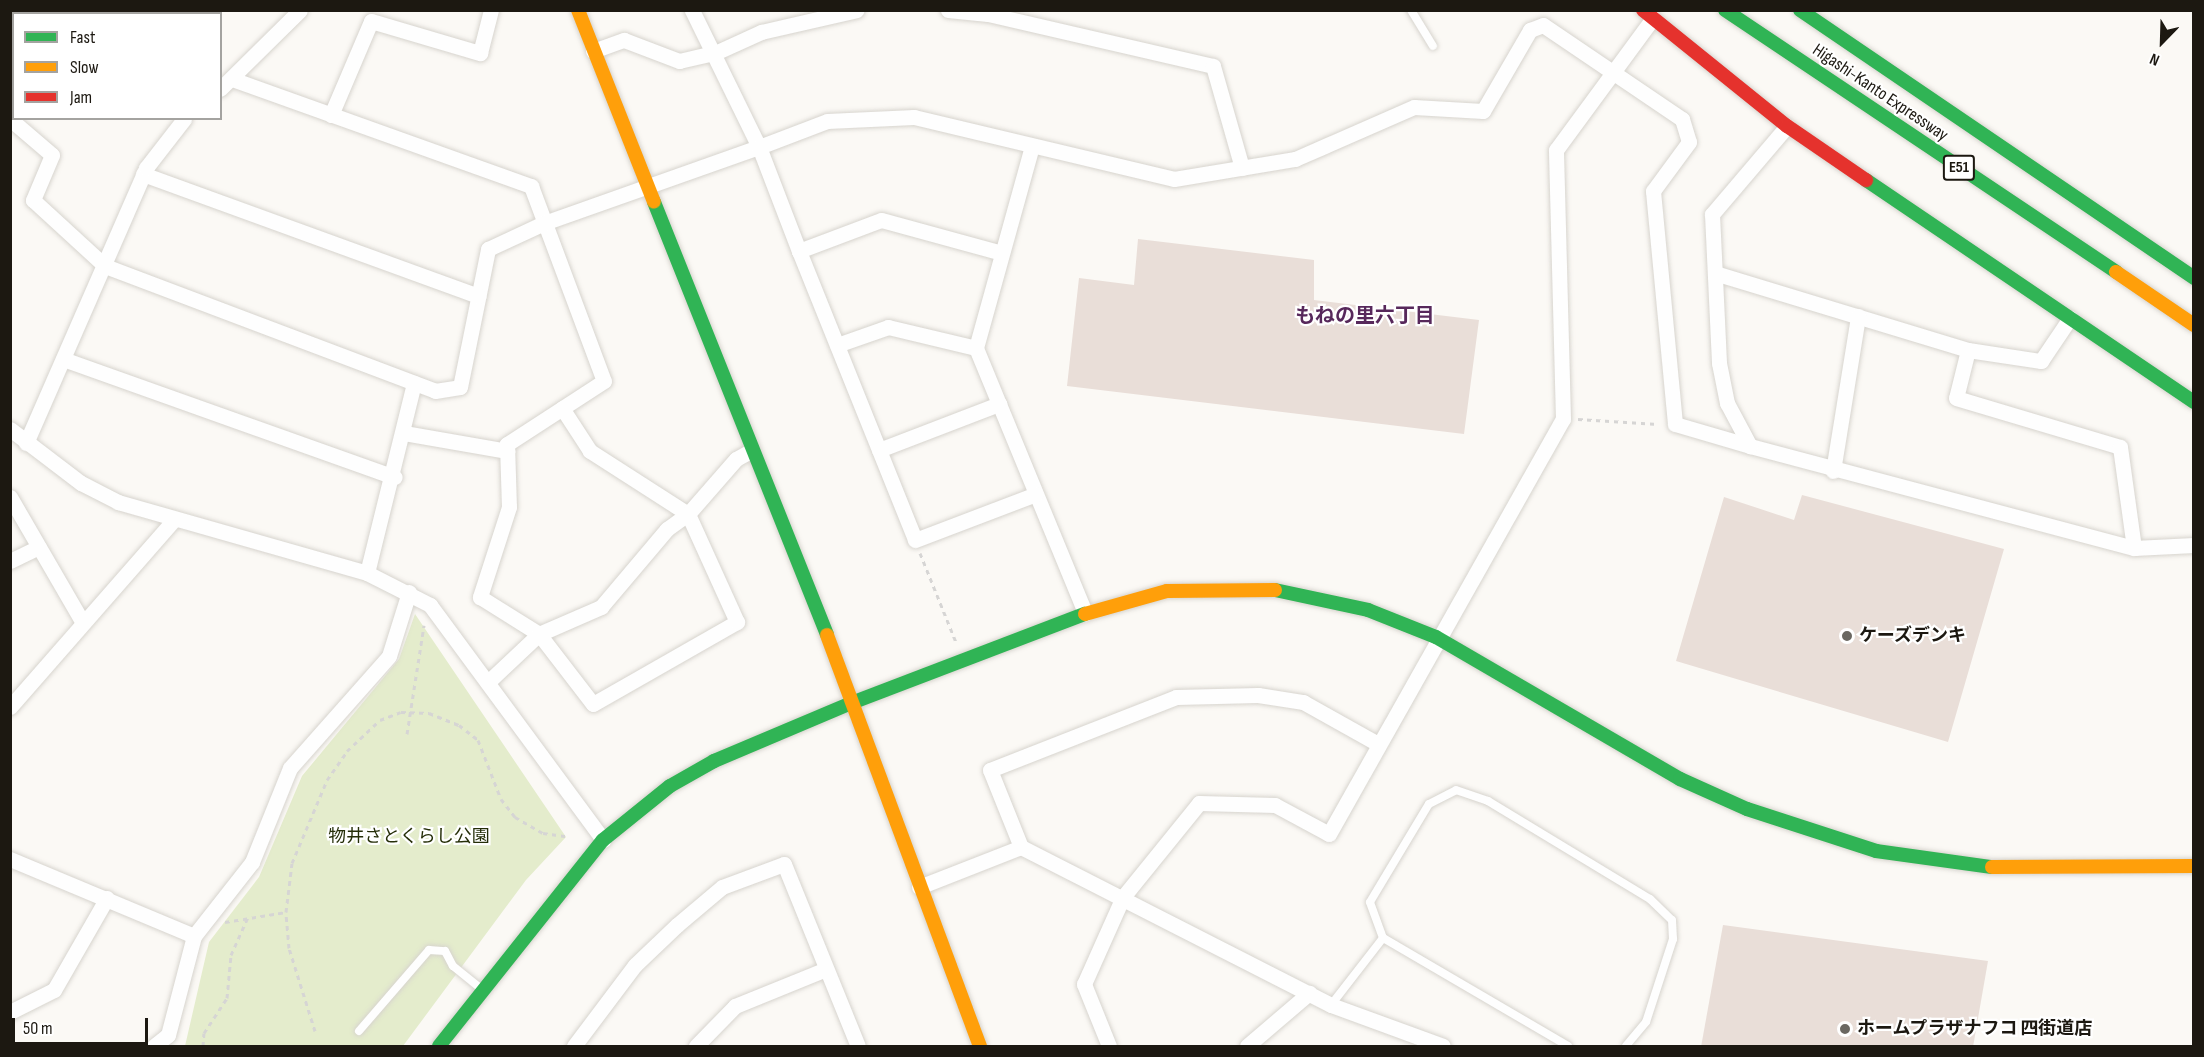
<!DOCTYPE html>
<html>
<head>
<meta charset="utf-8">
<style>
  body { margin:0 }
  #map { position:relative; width:2204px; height:1057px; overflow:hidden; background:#fbf9f5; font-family:"Sofia Sans Condensed","Noto Sans JP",sans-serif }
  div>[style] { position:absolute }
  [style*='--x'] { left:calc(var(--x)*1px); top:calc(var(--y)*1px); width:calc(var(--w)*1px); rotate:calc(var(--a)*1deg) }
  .green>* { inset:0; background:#e4eccc }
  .building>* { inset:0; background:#e9ded8 }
  .path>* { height:3px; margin-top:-1.5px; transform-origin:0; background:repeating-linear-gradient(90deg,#d6d5d4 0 4.5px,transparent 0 9px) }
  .roads { filter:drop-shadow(0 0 2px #d7d4ce) drop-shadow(0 0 2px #d7d4ce) }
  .lane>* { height:8px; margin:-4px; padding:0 4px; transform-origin:4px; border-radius:4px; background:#fefefe }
  .street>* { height:15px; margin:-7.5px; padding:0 7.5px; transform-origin:7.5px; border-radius:7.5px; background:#fefefe }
  .fast>* { height:14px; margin:-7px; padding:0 7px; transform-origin:7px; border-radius:7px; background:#30b455 }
  .slow>* { height:14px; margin:-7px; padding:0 7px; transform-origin:7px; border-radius:7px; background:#ff9f0a }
  .jam>* { height:14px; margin:-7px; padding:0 7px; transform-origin:7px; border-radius:7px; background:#e5322d }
  .dots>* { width:16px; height:16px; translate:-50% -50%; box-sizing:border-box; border:3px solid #fff; border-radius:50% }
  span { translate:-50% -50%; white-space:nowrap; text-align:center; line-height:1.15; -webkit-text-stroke:4.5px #fff; paint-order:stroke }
  .shield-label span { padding:2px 4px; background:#fff; border:2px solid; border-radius:4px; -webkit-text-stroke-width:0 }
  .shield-label { font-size:16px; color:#1c1811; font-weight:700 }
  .street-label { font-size:18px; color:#1c1811 }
  .poi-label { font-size:18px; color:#1c1811; font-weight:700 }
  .left { translate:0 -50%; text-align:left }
  .park-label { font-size:18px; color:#252e08 }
  .neighbourhood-label { font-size:20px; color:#57285b; font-weight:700 }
  .frame { position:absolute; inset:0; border:12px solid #1c1811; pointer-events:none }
  .legend { position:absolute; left:12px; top:12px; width:210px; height:108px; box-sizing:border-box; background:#fff; border:2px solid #a4a3a0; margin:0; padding:8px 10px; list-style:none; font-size:18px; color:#1c1811 }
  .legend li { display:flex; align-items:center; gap:12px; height:30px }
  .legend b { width:30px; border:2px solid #a4a3a0 }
  .north { position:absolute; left:2132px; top:12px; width:60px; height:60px; -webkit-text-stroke:4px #fff; paint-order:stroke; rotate:203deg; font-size:16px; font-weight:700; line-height:24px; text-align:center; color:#1c1811 }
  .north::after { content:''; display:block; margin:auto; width:21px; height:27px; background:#1c1811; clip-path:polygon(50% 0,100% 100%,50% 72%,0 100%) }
  .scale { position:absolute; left:12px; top:1018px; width:136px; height:27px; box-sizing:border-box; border:3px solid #1c1811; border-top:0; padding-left:8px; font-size:18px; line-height:21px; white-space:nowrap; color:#1c1811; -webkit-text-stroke:4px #fff; paint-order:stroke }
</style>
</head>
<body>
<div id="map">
  <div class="green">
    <div style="clip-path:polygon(415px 614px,566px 837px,526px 880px,403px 1046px,185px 1046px,209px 942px,259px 877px,302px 776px,399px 659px)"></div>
  </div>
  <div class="building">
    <div style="clip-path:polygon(1138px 239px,1314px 260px,1314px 300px,1479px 320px,1464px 434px,1067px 386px,1079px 278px,1134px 285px)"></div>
    <div style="clip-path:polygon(1802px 495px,2004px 549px,1948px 742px,1676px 661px,1724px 497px,1794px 520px)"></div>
    <div style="clip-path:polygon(1723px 925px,1988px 961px,1973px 1047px,1701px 1047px)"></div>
  </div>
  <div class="path">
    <div style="--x:1578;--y:419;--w:80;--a:3.6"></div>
    <div style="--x:920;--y:553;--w:96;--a:68"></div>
    <div style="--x:407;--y:734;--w:110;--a:-81.1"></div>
    <div style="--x:225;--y:922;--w:62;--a:-9.3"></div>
    <div style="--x:315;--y:1031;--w:87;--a:-107.4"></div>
    <div style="--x:289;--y:948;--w:36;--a:-95"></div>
    <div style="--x:286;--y:912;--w:49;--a:-83"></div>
    <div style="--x:292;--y:863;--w:90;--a:-67.1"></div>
    <div style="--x:327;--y:780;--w:35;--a:-55"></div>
    <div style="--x:347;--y:751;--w:45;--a:-43.2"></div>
    <div style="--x:380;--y:720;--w:22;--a:-21"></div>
    <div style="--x:401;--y:712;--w:28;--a:2"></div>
    <div style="--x:429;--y:713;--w:32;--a:22"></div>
    <div style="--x:459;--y:725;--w:24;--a:38"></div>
    <div style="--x:478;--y:740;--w:63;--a:68.7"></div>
    <div style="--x:501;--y:799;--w:23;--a:52"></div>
    <div style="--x:515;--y:817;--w:32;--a:30"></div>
    <div style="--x:543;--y:833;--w:27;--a:8"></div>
    <div style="--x:203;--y:1046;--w:13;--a:-86"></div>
    <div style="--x:204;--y:1033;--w:42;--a:-56.7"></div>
    <div style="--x:227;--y:998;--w:43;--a:-84.7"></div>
    <div style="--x:231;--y:955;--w:42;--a:-65.9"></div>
  </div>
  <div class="roads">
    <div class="lane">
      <div style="--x:1411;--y:10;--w:42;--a:58.6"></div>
      <div style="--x:1331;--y:1005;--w:85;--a:-52.2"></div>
      <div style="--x:359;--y:1031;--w:107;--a:-49.2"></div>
      <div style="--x:429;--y:950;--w:16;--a:4"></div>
      <div style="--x:445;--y:951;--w:17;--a:62"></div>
      <div style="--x:453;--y:966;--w:36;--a:39"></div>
      <div style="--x:1568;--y:1046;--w:214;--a:-149.7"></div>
      <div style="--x:1383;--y:938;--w:38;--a:-110"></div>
      <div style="--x:1370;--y:902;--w:114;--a:-59"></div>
      <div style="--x:1429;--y:804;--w:30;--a:-27"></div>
      <div style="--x:1456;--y:790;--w:34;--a:19"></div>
      <div style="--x:1488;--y:801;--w:189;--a:31.2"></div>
      <div style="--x:1650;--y:899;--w:30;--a:44"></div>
      <div style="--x:1672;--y:920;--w:19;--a:87"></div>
      <div style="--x:1673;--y:939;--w:87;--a:108"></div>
      <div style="--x:1646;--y:1022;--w:31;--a:130"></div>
    </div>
    <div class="street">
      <div style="--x:74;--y:10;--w:5;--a:53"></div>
      <div style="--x:948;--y:10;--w:40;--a:5.7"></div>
      <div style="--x:988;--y:14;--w:231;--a:13"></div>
      <div style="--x:1213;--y:66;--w:106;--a:74.1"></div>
      <div style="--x:145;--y:14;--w:5;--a:-53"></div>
      <div style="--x:593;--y:51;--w:33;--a:-20"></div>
      <div style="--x:624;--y:40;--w:59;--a:20.9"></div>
      <div style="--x:679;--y:61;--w:37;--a:-13"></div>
      <div style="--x:715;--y:53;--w:51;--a:-24.5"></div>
      <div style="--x:761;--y:32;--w:98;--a:-12.9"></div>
      <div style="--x:232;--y:79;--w:318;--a:19.7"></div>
      <div style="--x:531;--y:186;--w:208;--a:69.5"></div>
      <div style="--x:604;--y:381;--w:116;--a:147"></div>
      <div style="--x:507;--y:444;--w:63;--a:88.2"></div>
      <div style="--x:509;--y:507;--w:95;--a:107.9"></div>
      <div style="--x:480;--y:597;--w:70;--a:32.1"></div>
      <div style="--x:539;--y:634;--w:88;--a:52.4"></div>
      <div style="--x:593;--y:704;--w:166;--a:-29.7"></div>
      <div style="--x:737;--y:622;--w:119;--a:-114.4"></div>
      <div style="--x:688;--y:514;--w:117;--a:-147.3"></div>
      <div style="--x:590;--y:451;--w:51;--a:-123.1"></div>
      <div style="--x:220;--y:89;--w:112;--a:-44.6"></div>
      <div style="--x:331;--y:115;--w:102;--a:-66.9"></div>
      <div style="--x:371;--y:21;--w:114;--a:16.4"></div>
      <div style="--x:480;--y:53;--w:44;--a:-75.7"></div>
      <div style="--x:10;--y:119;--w:55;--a:40.6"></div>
      <div style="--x:52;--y:155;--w:49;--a:112.9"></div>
      <div style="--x:33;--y:200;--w:98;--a:42.5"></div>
      <div style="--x:105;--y:266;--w:353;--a:20.7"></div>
      <div style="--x:435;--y:391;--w:25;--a:-9"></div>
      <div style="--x:460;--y:387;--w:141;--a:-78.5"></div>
      <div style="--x:488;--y:249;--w:62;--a:-24.9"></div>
      <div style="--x:544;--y:223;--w:228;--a:-19.5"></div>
      <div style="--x:759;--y:147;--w:153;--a:-116.1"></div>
      <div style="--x:1787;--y:126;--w:116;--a:130.4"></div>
      <div style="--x:1712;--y:214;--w:149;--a:87.3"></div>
      <div style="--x:1719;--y:363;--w:41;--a:78.7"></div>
      <div style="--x:1727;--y:403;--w:49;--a:61.9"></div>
      <div style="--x:1750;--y:446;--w:397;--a:14.9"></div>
      <div style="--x:2134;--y:548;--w:60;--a:-2.9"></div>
      <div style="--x:1032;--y:146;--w:210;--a:105.5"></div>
      <div style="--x:976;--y:348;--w:287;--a:67.6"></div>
      <div style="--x:143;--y:174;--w:357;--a:20"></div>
      <div style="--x:799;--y:251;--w:111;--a:-111"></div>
      <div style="--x:759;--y:147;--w:73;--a:-20.9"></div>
      <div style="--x:827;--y:121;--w:87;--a:-2.6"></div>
      <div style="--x:914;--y:117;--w:267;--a:13.4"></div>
      <div style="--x:1174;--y:179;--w:123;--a:-9.4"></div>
      <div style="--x:1295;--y:159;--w:130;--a:-23.6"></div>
      <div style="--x:1414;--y:107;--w:69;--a:3.3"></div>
      <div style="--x:1483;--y:111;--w:94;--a:-59.9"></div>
      <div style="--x:1530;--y:30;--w:14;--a:-21"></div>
      <div style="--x:1543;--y:25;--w:168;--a:34.1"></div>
      <div style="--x:1682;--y:119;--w:24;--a:73"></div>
      <div style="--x:1689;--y:142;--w:61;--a:126.3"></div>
      <div style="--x:1653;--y:191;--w:234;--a:84.6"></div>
      <div style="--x:1675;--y:424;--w:78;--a:16.3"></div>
      <div style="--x:1002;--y:253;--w:125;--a:-164.7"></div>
      <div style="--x:881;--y:220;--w:88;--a:159.3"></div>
      <div style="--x:799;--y:251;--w:311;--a:68.1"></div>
      <div style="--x:915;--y:540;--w:129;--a:-20.8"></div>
      <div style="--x:1718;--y:274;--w:261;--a:16.9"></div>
      <div style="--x:1968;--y:350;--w:74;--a:8.6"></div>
      <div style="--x:2041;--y:361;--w:52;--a:-56"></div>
      <div style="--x:837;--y:345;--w:54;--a:-19.4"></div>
      <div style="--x:888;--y:327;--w:90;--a:13.4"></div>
      <div style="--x:1968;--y:350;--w:49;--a:104"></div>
      <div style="--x:1956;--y:398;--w:171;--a:16.6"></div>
      <div style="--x:2120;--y:447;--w:102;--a:82.1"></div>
      <div style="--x:63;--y:359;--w:352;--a:19.6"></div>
      <div style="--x:10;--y:429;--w:89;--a:37.3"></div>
      <div style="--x:81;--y:483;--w:42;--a:27.2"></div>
      <div style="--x:118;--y:502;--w:259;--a:15.9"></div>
      <div style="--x:367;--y:573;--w:71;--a:26.9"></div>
      <div style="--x:430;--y:605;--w:292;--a:53.6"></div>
      <div style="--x:404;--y:433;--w:105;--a:9.9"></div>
      <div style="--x:26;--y:443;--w:300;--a:-66.4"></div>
      <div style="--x:146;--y:168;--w:62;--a:-52.2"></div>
      <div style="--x:879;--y:450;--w:129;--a:-21"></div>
      <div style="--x:1833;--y:471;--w:157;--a:-80.8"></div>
      <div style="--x:10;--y:497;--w:143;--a:59.9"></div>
      <div style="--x:10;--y:561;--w:32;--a:-26"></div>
      <div style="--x:367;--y:573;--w:196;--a:-76.1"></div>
      <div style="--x:488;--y:682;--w:70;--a:-43.3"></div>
      <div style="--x:539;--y:634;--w:68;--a:-23.5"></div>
      <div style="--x:601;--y:607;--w:102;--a:-49.8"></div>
      <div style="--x:667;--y:529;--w:26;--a:-36"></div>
      <div style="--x:688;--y:514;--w:73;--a:-48.9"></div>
      <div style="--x:736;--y:459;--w:18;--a:-29"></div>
      <div style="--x:10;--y:707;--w:247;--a:-48.8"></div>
      <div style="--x:1021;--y:847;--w:83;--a:-111.9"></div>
      <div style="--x:990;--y:770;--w:200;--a:-21.4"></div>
      <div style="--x:1176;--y:697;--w:82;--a:-1.4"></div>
      <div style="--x:1258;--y:695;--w:46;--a:8.8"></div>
      <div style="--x:1303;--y:702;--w:86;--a:29.2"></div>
      <div style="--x:10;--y:859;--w:199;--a:22.7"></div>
      <div style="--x:194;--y:936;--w:102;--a:104.7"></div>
      <div style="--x:168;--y:1035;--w:18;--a:142"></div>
      <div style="--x:919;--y:887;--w:110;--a:-21.4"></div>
      <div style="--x:1021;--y:847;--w:348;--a:27"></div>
      <div style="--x:1331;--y:1005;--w:119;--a:20.1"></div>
      <div style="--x:194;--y:936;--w:94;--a:-51.9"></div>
      <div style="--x:252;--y:862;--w:101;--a:-68"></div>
      <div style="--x:290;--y:768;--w:149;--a:-48.5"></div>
      <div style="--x:389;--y:656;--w:67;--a:-72.6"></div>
      <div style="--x:10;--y:1012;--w:49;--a:-26.6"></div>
      <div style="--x:54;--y:990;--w:106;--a:-60.1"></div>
      <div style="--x:574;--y:1046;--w:101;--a:-53"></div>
      <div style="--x:635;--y:965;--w:58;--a:-43.6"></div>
      <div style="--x:677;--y:925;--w:59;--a:-40.2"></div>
      <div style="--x:722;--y:887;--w:66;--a:-20.4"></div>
      <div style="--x:784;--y:864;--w:196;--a:67.9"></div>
      <div style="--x:696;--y:1046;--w:56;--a:-45.7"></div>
      <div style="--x:735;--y:1006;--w:98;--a:-22.1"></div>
      <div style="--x:1109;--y:1046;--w:67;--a:-112"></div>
      <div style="--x:1084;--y:984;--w:95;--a:-65.9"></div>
      <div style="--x:1123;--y:897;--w:121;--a:-51"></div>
      <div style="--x:1199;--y:803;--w:76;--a:1.5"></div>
      <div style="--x:1275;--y:805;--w:61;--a:28.2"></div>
      <div style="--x:1329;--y:834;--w:476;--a:-60.6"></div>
      <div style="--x:1563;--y:419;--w:269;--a:-91.5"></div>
      <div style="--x:1556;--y:150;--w:164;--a:-53.7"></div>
      <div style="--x:1247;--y:1046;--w:82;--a:-40.5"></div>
    </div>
    <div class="fast">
      <div style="--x:1725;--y:10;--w:471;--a:33.8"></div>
      <div style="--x:1800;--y:10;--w:477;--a:34.2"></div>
      <div style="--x:1866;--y:180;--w:396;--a:34.1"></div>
      <div style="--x:654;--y:202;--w:466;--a:68.2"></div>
      <div style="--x:1275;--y:590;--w:95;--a:12.1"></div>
      <div style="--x:1368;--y:610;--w:73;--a:21.7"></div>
      <div style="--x:1436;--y:637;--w:282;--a:30.2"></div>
      <div style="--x:1680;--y:779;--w:73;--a:24.1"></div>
      <div style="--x:1747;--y:809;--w:136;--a:18"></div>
      <div style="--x:1876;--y:851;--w:117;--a:7.9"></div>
      <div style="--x:439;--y:1046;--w:263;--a:-51.5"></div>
      <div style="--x:603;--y:840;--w:86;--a:-38.9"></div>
      <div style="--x:670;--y:786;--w:51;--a:-29.6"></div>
      <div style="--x:714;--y:761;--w:152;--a:-22.9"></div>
      <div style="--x:854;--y:702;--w:247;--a:-20.9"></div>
    </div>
    <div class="slow">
      <div style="--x:578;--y:10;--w:206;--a:68.4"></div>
      <div style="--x:2116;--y:272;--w:94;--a:34.2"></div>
      <div style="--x:1085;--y:614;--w:85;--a:-15.7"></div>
      <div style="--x:1167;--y:591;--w:108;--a:-0.5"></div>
      <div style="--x:827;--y:635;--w:439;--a:69.6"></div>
      <div style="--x:1992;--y:867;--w:202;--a:-0.3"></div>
    </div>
    <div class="jam">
      <div style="--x:1643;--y:10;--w:185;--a:38.9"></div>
      <div style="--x:1787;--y:126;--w:96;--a:34.4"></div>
    </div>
  </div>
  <div class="dots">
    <div style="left:1847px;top:636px;background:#6a6761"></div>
    <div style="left:1845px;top:1029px;background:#6a6761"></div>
  </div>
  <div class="shield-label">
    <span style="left:1959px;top:168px">E51</span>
  </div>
  <div class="street-label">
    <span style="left:1880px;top:93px;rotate:34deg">Higashi-Kanto Expressway</span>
  </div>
  <div class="poi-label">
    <span class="left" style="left:1859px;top:636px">ケーズデンキ</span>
    <span class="left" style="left:1857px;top:1029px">ホームプラザナフコ 四街道店</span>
  </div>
  <div class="park-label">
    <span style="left:409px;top:837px">物井さとくらし公園</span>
  </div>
  <div class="neighbourhood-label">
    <span style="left:1365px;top:316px">もねの里六丁目</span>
  </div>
  <div class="frame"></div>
  <ul class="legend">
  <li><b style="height:8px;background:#30b455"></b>Fast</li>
  <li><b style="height:8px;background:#ff9f0a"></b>Slow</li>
  <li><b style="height:8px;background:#e5322d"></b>Jam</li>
  </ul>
  <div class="north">N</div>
  <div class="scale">50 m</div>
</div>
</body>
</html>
